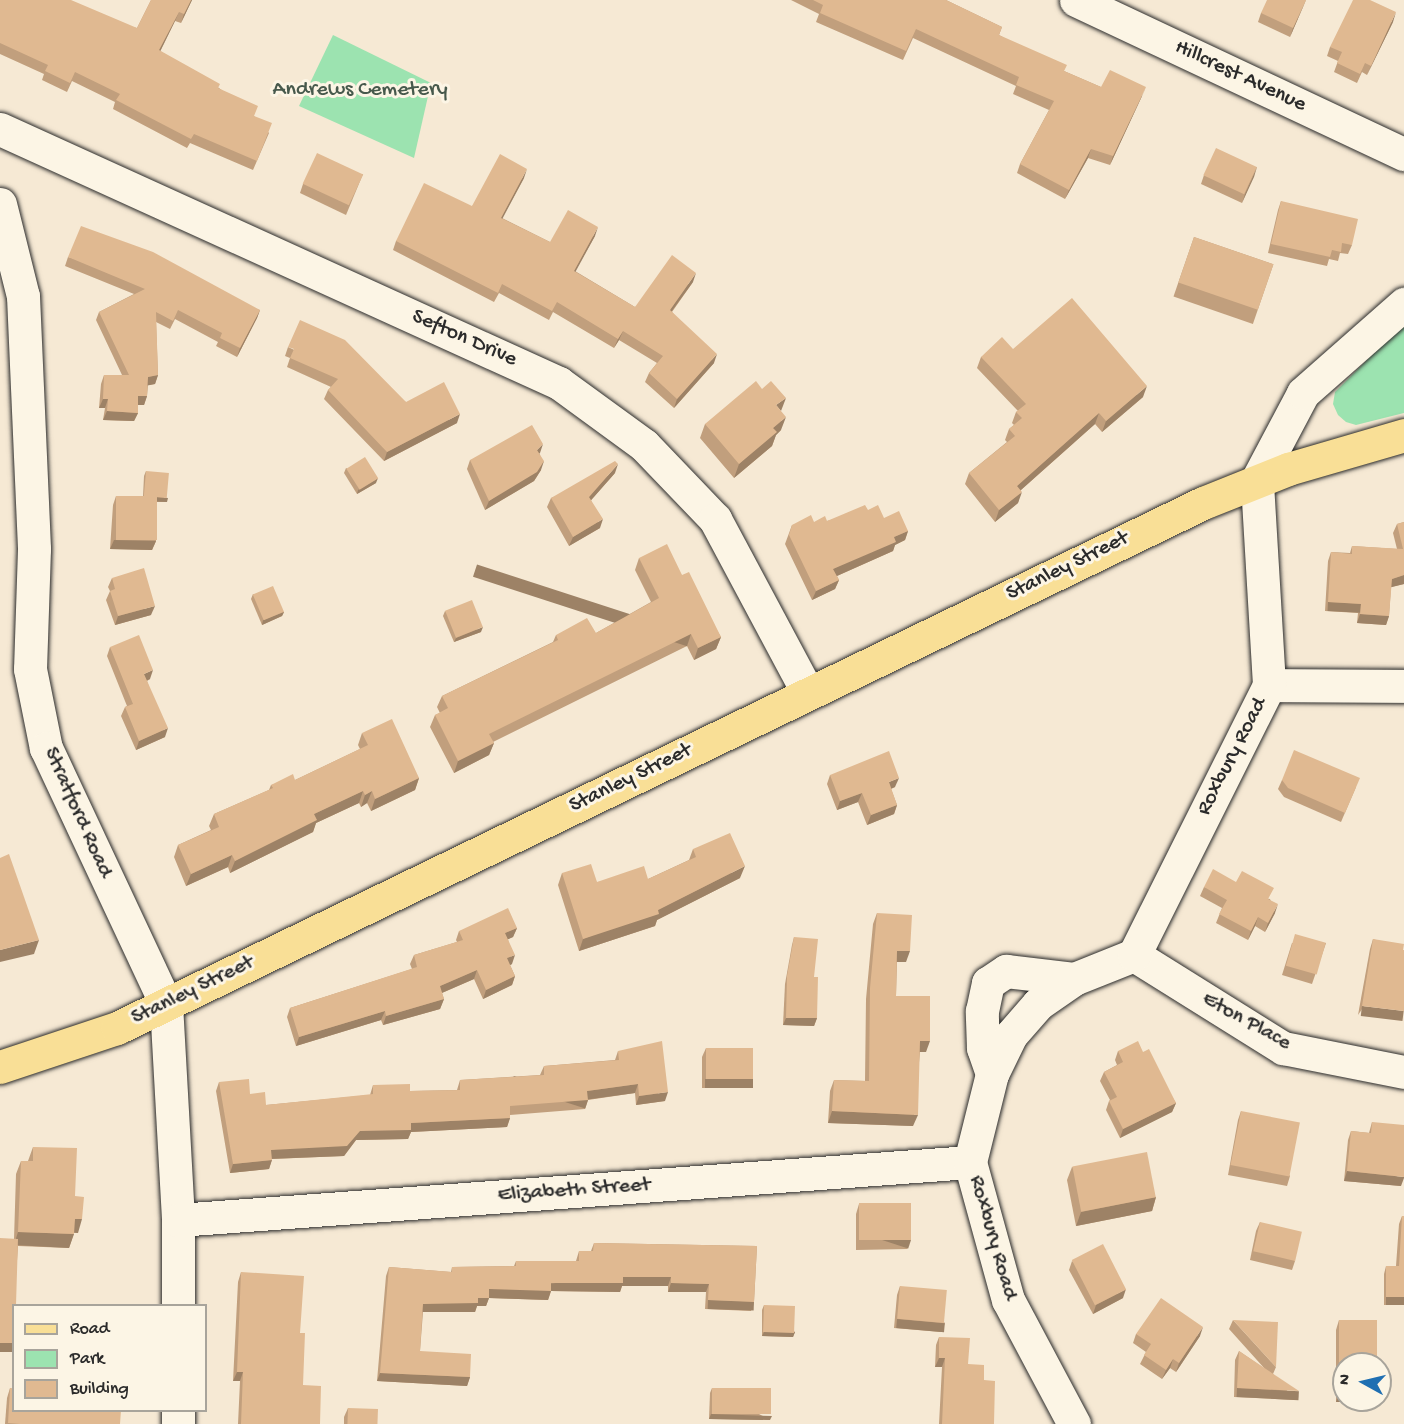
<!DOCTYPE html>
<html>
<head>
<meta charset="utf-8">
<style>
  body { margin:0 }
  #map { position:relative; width:1404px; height:1424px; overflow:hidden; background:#f6e9d4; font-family:"Gochi Hand",sans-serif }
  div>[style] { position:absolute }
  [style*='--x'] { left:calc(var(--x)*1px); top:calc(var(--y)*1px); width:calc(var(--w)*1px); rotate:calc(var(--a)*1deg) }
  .green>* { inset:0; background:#9ce3b0 }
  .roads { filter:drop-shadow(0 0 2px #2b2b2b) drop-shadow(0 0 2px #2b2b2b) }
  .minor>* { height:33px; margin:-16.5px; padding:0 16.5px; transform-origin:16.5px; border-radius:16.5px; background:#fcf5e5 }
  .major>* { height:33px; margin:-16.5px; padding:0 16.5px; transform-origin:16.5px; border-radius:16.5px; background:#f9df96 }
  .wall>* { inset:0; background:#c19f7d; transform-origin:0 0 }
  .shaded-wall>* { inset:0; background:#9d8266; transform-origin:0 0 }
  .building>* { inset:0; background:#e0b991; transform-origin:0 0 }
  span { translate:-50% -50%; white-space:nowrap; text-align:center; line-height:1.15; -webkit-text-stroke:6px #fcf5e5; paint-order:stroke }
  .street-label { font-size:22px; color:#2b2b2b }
  .park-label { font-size:22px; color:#47594c }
  .legend { position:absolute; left:12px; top:1304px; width:195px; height:108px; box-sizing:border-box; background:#fcf5e5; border:2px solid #a8a49b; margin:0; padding:8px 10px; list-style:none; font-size:18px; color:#2b2b2b }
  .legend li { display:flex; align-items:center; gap:12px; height:30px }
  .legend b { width:30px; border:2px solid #a8a49b }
  .north { position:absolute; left:1332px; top:1352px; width:60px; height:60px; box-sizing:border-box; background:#fcf5e5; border:2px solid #a8a49b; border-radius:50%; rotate:278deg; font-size:16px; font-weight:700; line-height:24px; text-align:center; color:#2b2b2b }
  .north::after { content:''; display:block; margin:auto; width:21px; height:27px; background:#1f6fb2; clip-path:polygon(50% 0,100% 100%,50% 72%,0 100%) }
</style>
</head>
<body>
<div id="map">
  <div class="green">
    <div style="clip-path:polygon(333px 35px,431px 83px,414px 158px,299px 106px)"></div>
    <div style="clip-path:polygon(1404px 323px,1404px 413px,1356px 425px,1346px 422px,1338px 415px,1333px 404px,1335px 392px)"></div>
  </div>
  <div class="roads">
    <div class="minor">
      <div style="--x:1076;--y:0;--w:362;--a:25.2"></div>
      <div style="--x:0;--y:129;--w:614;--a:24.44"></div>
      <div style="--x:559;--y:383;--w:105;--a:36.1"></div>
      <div style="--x:644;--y:445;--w:103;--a:46.2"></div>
      <div style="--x:715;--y:519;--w:197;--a:61.9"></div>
      <div style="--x:0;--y:204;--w:95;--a:76"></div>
      <div style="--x:23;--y:296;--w:253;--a:87.5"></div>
      <div style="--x:34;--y:549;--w:120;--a:91.9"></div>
      <div style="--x:30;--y:669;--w:81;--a:78.6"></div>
      <div style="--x:46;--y:748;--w:283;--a:64.9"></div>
      <div style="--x:166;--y:1004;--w:216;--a:86.8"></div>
      <div style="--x:178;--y:1220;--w:86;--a:90"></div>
      <div style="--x:1269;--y:685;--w:135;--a:0.4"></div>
      <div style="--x:1134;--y:955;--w:176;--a:32"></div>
      <div style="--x:1283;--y:1048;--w:123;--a:11.2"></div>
      <div style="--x:992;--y:1074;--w:28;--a:-109"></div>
      <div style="--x:983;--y:1048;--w:37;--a:-92"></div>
      <div style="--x:982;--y:1011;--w:29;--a:-78"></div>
      <div style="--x:988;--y:983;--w:22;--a:-34"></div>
      <div style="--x:1006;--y:971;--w:68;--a:6.7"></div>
      <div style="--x:178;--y:1220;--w:794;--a:-4.19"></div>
      <div style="--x:178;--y:1424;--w:14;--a:-90"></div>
      <div style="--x:1074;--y:1424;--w:140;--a:-118"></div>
      <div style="--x:1008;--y:1300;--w:143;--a:-105.4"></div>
      <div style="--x:970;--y:1162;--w:91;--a:-76"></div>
      <div style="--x:992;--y:1074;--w:43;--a:-64"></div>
      <div style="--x:1011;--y:1035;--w:41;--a:-48.9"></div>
      <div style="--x:1038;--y:1004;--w:44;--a:-34.8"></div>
      <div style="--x:1074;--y:979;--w:65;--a:-21.8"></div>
      <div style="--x:1134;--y:955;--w:302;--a:-63.4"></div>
      <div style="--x:1269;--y:685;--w:205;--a:-93.4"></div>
      <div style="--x:1257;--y:480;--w:98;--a:-62.1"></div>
      <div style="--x:1303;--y:393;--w:135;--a:-41.4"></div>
    </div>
    <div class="major">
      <div style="--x:0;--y:1067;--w:123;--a:-18.4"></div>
      <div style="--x:117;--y:1028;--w:1206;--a:-25.8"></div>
      <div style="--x:1203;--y:503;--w:92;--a:-21.8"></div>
      <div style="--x:1288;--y:469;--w:121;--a:-16.3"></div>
    </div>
  </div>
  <div class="wall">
    <div style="clip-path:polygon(0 0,137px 28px,151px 0,192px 0,181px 23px,175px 21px,160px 51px,219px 88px,254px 116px,269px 133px,253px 170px,190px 143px,187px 148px,113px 109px,115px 102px,72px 81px,67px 92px,42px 80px,44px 74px,0 54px)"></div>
    <div style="clip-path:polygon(791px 0,946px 0,1002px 27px,999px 35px,1064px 71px,1101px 87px,1142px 96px,1110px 165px,1088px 158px,1065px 199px,1017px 173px,1020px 164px,1049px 110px,1013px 94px,1016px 86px,913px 38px,903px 60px,816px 22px,819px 14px)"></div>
    <div style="clip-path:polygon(1306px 0,1290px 37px,1258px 22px,1261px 13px)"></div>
    <div style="clip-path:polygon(1393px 22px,1367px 75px,1362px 72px,1357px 83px,1334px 72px,1338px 61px,1327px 56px,1330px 47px)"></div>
    <div style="clip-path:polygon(1257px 167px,1242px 203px,1201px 184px,1204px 175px)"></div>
    <div style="clip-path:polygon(363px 174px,346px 215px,300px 193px,303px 184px)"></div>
    <div style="clip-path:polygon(524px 178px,502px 218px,550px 242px,595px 236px,575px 271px,635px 307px,693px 282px,672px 312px,714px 363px,674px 408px,645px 382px,649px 373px,657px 363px,619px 340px,614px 348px,553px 312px,549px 320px,499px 293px,494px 302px,393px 250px,396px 241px,472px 206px)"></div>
    <div style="clip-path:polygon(1281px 201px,1352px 245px,1348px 254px,1340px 253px,1338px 261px,1329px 259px,1327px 266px,1268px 253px,1278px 210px)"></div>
    <div style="left:1194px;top:237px;width:84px;height:63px;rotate:19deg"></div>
    <div style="clip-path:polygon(68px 257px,260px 310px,257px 318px,237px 357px,216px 346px,218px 342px,175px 319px,170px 329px,156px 322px,158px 375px,155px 384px,148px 385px,147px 396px,144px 405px,138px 405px,138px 413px,134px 421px,103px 420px,105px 408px,99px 408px,101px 384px,104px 375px,122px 375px,96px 320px,99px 312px,134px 294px,65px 266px)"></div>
    <div style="clip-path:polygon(288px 347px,406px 402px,457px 423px,384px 461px,324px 399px,328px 390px,331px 387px,287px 367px,290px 358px,285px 356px)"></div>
    <div style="clip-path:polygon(1013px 349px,1143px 397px,1102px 432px,1095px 424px,1021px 490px,1018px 503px,995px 522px,965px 484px,969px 473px,1007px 442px,1005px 440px,1009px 429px,1014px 425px,1012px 423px,1016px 412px,1018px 411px,977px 368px,981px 357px)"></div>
    <div style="clip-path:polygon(781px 411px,781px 430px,776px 435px,772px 446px,734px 478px,700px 438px,705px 424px)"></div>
    <div style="clip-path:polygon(540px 454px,541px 470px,534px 481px,485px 510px,467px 469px,470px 460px)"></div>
    <div style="clip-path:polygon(346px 468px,376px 483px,357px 494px,344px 473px)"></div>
    <div style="clip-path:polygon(146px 471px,167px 502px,156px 502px,156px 541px,152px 550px,110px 549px,113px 505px,116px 496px,143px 496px,144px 476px)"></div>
    <div style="clip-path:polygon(615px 473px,591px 500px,600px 528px,569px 546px,547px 507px,551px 498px)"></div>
    <div style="clip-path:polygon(868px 510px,908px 531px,905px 540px,895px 545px,893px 551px,837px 576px,839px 580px,835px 589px,812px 600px,785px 544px,792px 525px,827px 521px)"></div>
    <div style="clip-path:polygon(1404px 522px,1404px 584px,1391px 587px,1389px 616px,1386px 625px,1357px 623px,1358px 613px,1325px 611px,1328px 561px,1331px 552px,1350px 553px,1352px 546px,1397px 549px,1393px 533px,1397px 524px)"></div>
    <div style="clip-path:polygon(639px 558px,682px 575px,721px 637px,716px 649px,694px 660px,687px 646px,493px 742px,494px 743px,489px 755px,454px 773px,430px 727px,435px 715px,440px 713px,437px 707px,442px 696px,553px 642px,556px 635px,596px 633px,651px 602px,635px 570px)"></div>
    <div style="clip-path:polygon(112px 578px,151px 615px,115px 625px,106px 600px,110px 591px,108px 587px)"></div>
    <div style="clip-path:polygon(253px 594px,284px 612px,282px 616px,262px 625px,251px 599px)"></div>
    <div style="clip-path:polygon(445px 611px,481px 632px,454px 642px,443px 616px)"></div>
    <div style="clip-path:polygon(110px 647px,150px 679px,147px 681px,165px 737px,136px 750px,121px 716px,125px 707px,127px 706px,107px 656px)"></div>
    <div style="clip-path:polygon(362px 733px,419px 778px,415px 790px,371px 811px,367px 803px,361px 807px,359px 803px,316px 823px,313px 832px,230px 873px,228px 867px,186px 886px,174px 857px,178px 845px,211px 830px,209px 826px,214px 814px,269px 790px,271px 785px,295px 780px,360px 749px,358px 745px)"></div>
    <div style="clip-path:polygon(830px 775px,895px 787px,891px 789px,897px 805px,894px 814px,867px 825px,858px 802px,837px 810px,827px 784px)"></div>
    <div style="clip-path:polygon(1282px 780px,1356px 787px,1341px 822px,1284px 797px,1278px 789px)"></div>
    <div style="clip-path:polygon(693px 849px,740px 878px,657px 920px,655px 926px,579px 951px,558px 885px,562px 873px,597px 882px,648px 879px,689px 860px)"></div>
    <div style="clip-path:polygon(1204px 887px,1270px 899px,1275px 913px,1265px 932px,1255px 926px,1248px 940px,1216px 923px,1222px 908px,1200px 896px)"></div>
    <div style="clip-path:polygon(877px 913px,906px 962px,897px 962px,896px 996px,926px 1052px,920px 1052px,913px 1126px,828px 1123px,830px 1091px,834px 1080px,865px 1081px,866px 999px,873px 924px)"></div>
    <div style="clip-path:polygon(517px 928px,513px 937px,508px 939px,512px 964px,510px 965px,515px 976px,512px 985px,483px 999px,474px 979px,442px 993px,444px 999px,440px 1009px,383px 1025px,381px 1020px,296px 1046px,287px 1017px,290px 1008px,412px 969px,410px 964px,414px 955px,457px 942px,456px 940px,459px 931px)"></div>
    <div style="clip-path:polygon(794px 937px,814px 977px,817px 1018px,814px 1026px,783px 1025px,785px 984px,792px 945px)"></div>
    <div style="clip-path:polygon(1373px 939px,1403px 950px,1358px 1015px,1370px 949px)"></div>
    <div style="clip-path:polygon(1292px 943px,1326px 943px,1312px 984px,1282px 975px)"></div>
    <div style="clip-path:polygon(706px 1048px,753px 1079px,750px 1088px,702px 1088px,702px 1057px)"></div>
    <div style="clip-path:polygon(618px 1051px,665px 1101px,636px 1105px,635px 1093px,588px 1100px,585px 1109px,510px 1115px,510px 1118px,507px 1127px,411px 1132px,408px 1139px,356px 1140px,344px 1156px,272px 1159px,269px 1169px,230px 1173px,216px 1091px,219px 1082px,250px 1094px,266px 1105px,370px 1095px,373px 1085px,410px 1091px,457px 1090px,460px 1080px,540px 1075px,544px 1066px,615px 1060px)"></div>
    <div style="clip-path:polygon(1118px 1051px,1143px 1052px,1176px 1103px,1172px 1112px,1120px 1138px,1106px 1110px,1109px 1101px,1110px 1100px,1100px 1081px,1104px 1072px,1117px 1065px,1115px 1060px)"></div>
    <div style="clip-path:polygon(1241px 1111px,1290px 1176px,1287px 1186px,1228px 1175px,1238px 1120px)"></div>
    <div style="clip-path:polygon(1372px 1122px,1401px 1186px,1344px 1181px,1348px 1140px,1351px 1131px,1369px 1133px)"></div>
    <div style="clip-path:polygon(33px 1147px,75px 1196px,78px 1233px,74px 1233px,69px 1248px,18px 1246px,14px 1305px,14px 1347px,12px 1352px,14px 1239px,16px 1174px,21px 1161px,28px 1161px)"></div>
    <div style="clip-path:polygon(1072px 1167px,1156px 1197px,1152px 1211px,1076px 1226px,1067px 1180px)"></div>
    <div style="clip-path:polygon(859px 1204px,908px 1249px,856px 1250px,856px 1214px)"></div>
    <div style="clip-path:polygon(1402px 1216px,1404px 1305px,1384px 1305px,1384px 1274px,1386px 1266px,1396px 1266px,1399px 1224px)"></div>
    <div style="clip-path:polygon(1260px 1222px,1295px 1261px,1292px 1270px,1250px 1260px,1256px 1231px)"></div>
    <div style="clip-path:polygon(594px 1243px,757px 1246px,754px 1302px,751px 1311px,705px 1309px,706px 1292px,668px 1292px,668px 1286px,622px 1286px,620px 1292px,551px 1291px,548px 1300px,489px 1298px,486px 1306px,477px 1306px,475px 1312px,423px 1312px,420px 1351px,470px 1377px,467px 1386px,377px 1381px,386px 1276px,389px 1267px,451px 1272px,452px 1267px,514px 1266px,516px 1261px,576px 1261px,579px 1251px,591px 1251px)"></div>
    <div style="clip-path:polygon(1072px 1261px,1123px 1298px,1093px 1314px,1069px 1270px)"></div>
    <div style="clip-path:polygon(241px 1272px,300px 1333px,303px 1385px,320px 1424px,238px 1424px,240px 1381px,233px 1381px,238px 1282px)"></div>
    <div style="clip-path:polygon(900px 1286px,945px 1323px,941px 1332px,894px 1328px,897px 1295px)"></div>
    <div style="clip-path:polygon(764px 1305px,795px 1332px,793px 1337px,762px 1336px,762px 1310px)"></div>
    <div style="clip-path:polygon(1233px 1320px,1276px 1367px,1273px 1374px,1295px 1400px,1234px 1397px,1235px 1360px,1239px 1351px,1265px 1369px,1229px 1329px)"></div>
    <div style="clip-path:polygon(1339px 1320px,1374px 1402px,1336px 1402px,1336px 1330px)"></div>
    <div style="clip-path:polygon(1136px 1334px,1200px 1336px,1176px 1372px,1170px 1368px,1162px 1379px,1140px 1364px,1146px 1352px,1133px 1343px)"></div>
    <div style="clip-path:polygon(939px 1337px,968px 1364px,984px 1380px,994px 1424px,939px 1424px,942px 1367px,935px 1367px,936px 1345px)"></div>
    <div style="clip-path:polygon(10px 1388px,120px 1424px,5px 1424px,7px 1398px)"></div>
    <div style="clip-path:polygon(712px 1388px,770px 1420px,709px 1419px,710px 1393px)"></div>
    <div style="clip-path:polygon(348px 1408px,377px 1424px,344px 1424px,344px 1417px)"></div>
  </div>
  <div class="shaded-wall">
    <div style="clip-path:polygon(191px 0,192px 0,181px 23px,184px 14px)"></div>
    <div style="clip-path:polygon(1306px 0,1290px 37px,1293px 28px)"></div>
    <div style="clip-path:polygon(179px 12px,175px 21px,156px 60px,159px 50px)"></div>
    <div style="clip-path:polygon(1396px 12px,1393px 22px,1367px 75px,1371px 66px)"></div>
    <div style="clip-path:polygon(1146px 87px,1142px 96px,1110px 165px,1113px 156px)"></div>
    <div style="clip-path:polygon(1091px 149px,1088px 158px,1065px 199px,1069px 190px)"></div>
    <div style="clip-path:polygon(1257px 167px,1254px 177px,1242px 203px,1245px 194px)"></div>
    <div style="clip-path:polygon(527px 169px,524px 178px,498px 227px,501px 218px)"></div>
    <div style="clip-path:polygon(598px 227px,595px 236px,571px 280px,574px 271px)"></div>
    <div style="clip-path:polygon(696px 273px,693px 282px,666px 319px,670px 310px)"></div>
    <div style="clip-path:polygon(260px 310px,257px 318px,237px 357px,240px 348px)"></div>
    <div style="clip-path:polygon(623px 331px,619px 340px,614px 348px,618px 339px)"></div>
    <div style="clip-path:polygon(717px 354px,714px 363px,674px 408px,677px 399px)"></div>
    <div style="clip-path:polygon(158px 375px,155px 384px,145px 386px,148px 377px)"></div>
    <div style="clip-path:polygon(1147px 386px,1143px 397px,1102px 432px,1106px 421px)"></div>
    <div style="clip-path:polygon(138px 396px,147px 396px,144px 405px,134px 405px)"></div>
    <div style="clip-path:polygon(786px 398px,781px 411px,776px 405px)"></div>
    <div style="clip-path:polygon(103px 399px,108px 399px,105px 408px,99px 408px)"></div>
    <div style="clip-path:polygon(107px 411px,138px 413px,134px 421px,103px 420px)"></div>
    <div style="clip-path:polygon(1099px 413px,1095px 424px,1013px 497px,1017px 486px)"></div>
    <div style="clip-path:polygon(460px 414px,457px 423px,384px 461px,387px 452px)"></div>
    <div style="clip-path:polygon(786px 417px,781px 430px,776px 435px,772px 446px,734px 478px,739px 464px,773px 428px)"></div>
    <div style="clip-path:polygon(543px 444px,540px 453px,534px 459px,537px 450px)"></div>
    <div style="clip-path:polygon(544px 461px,541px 470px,534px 481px,485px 510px,489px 501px)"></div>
    <div style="clip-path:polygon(618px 464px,615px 473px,586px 506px,589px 497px)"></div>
    <div style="clip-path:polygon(378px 478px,376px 483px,357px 494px,358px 490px)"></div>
    <div style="clip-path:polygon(1022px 492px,1018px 503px,995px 522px,999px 510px)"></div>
    <div style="clip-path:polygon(144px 496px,168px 498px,167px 502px,143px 501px)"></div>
    <div style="clip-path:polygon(603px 519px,600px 528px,569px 546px,573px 537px)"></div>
    <div style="clip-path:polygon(908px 531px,905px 540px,895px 545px,893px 551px,830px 579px,833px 569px,894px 537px)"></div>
    <div style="clip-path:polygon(114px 540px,156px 541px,152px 550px,110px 549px)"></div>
    <div style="clip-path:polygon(1404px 575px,1404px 584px,1388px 588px,1392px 579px)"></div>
    <div style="clip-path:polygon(839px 580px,835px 589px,812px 600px,816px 591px)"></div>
    <div style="left:1328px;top:602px;width:33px;height:9px;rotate:3deg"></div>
    <div style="clip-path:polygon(155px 606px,151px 615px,115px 625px,118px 616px)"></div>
    <div style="clip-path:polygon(284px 612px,282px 616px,262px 625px,263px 620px)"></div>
    <div style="clip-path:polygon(1360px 614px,1389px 616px,1386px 625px,1357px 623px)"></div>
    <div style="clip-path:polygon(483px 627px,481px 632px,454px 642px,456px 638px)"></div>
    <div style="left:691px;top:634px;width:13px;height:225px;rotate:108deg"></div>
    <div style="clip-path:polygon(721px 637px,716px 649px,694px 660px,698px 648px)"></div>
    <div style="clip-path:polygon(153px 670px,150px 679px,141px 683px,144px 674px)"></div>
    <div style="clip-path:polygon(168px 728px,165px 737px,136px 750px,139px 741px)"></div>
    <div style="clip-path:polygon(494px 743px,489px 755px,454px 773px,458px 761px)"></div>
    <div style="clip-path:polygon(419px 778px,415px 790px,371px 811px,375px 799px)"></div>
    <div style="clip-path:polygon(899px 778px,895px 787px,885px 791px,889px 782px)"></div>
    <div style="clip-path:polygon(363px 791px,359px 803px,316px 823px,313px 832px,230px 873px,235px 861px,314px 814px)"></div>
    <div style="clip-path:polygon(372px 791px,367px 803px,361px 807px,365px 795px)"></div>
    <div style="clip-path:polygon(862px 793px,858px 802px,837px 810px,840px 801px)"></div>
    <div style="clip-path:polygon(897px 805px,894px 814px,867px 825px,871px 815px)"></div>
    <div style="clip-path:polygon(232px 855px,228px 867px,186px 886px,191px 874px)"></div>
    <div style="clip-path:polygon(745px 866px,740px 878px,657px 920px,655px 926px,579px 951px,583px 939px,658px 910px)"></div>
    <div style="clip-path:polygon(1278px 904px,1275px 913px,1265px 932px,1268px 923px)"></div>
    <div style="clip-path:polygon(1258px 917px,1255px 926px,1248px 940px,1251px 931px)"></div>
    <div style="clip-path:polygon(517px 928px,513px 937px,502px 942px,505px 933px)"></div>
    <div style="clip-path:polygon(39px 940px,34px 954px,0 962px,0 950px)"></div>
    <div style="clip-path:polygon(897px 951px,910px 951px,906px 962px,893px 962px)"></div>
    <div style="clip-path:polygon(515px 955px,512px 964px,504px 968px,507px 958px)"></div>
    <div style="clip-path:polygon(477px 970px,474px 979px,437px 995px,440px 986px)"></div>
    <div style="clip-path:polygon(515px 976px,512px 985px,483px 999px,486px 990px)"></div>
    <div style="clip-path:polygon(444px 999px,440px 1009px,383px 1025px,386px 1016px)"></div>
    <div style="left:1362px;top:1006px;width:42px;height:10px;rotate:7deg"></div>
    <div style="clip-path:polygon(385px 1011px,381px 1020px,296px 1046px,299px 1037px)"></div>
    <div style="clip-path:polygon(786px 1018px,817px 1018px,814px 1026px,783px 1025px)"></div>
    <div style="clip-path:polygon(920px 1041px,930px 1041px,926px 1052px,916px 1052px)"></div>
    <div style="left:705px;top:1079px;width:48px;height:9px"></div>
    <div style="clip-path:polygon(638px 1084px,635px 1093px,584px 1100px,587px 1091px)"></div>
    <div style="clip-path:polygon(668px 1092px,665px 1101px,636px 1105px,639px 1096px)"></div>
    <div style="left:588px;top:1100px;width:9px;height:78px;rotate:108deg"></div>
    <div style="clip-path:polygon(1176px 1103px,1172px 1112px,1120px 1138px,1123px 1129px)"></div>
    <div style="clip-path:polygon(832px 1111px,918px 1115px,913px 1126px,828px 1123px)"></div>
    <div style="clip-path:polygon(510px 1118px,507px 1127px,411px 1132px,408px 1139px,356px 1140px,344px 1156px,268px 1159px,271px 1150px,360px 1131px,411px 1123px)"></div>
    <div style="clip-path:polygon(272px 1160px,269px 1169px,230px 1173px,233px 1164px)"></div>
    <div style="clip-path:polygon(1347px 1171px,1404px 1177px,1404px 1178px,1401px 1186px,1344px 1181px)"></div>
    <div style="clip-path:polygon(1156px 1197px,1152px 1211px,1076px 1226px,1081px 1212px)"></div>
    <div style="clip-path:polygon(75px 1219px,82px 1219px,78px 1233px,70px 1232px)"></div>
    <div style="clip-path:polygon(18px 1232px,74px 1234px,69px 1248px,14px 1245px)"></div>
    <div style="left:911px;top:1240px;width:9px;height:51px;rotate:108deg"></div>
    <div style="clip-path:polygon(623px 1277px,671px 1277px,668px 1286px,622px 1286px,620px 1292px,551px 1291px,548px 1300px,489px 1298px,486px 1306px,477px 1306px,475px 1312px,420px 1312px,423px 1304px,478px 1298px,489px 1289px)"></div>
    <div style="clip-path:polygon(671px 1283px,709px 1284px,706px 1292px,668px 1292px)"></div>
    <div style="clip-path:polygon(1126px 1289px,1123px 1298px,1093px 1314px,1096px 1305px)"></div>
    <div style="left:1386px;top:1297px;width:18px;height:8px"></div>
    <div style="left:708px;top:1300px;width:46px;height:9px;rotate:2deg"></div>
    <div style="left:897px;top:1319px;width:48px;height:9px;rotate:5deg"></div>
    <div style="clip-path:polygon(1203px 1327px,1200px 1336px,1176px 1372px,1179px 1363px)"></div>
    <div style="clip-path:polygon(764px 1332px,795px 1332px,793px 1337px,762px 1336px)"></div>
    <div style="clip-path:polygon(0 1343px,14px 1343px,14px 1347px,12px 1352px,0 1352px)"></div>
    <div style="clip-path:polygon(939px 1358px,945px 1358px,942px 1367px,935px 1367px)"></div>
    <div style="clip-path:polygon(1173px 1359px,1170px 1368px,1162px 1379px,1166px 1370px)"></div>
    <div style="clip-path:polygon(237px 1372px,243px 1372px,240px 1381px,233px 1381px)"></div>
    <div style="clip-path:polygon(380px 1373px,470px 1377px,467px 1386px,377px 1381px)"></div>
    <div style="left:1237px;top:1388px;width:62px;height:9px;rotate:3deg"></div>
    <div style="clip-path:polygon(1339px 1392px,1344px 1392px,1344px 1400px,1375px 1400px,1374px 1402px,1336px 1402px)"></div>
    <div style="clip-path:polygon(711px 1414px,772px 1416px,770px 1420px,709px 1419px)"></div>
  </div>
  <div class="building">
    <div style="clip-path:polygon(0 0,71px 0,137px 28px,151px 0,191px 0,184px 14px,179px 12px,159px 50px,220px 84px,218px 88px,258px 106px,254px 116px,272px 123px,257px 161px,194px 134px,191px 139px,116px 100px,120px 94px,75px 72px,70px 83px,45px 71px,48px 65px,0 43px)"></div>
    <div style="clip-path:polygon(813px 0,946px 0,1002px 27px,999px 35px,1067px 65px,1064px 71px,1101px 87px,1110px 70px,1146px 87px,1113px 156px,1091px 149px,1069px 190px,1020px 164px,1054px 101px,1016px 85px,1019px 77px,916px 29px,906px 51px,820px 13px,823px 5px)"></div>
    <div style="clip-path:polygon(1267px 0,1306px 0,1293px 28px,1261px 13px)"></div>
    <div style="clip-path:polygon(1353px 0,1370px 0,1396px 12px,1371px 66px,1365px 63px,1360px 74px,1337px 63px,1342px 52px,1330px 47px)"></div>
    <div style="left:1216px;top:148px;width:45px;height:30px;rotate:25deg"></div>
    <div style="left:317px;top:153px;width:51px;height:34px;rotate:25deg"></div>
    <div style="clip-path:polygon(500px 154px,527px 169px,501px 218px,550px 242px,568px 210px,598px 227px,574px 271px,635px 307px,672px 255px,696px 273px,670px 310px,717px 354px,677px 399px,649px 373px,663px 356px,623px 331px,618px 339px,557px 302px,552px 311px,502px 284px,498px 293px,396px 241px,424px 183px,472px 206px)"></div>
    <div style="clip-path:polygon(1281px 201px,1358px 219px,1352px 245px,1342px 243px,1341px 252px,1332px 250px,1330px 257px,1271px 244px)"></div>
    <div style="clip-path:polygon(81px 226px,153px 252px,260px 310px,240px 348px,220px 338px,222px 333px,178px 310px,173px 321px,156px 312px,158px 375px,148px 377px,147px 396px,138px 396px,138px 413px,107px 411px,108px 399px,103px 399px,104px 375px,129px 375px,99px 312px,145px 289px,68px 257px)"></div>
    <div style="left:1194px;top:237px;width:84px;height:48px;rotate:19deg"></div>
    <div style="clip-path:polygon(1072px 298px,1147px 386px,1106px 421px,1099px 413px,1017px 486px,1022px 492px,999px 510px,969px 473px,1015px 436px,1009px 429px,1022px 418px,1016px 412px,1026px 404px,981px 357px,1002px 337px,1013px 349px)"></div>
    <div style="clip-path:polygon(300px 320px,345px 340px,406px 402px,444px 382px,460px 414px,387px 452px,328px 390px,338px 379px,290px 358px,294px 349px,288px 347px)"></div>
    <div style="clip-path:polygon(756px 381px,762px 389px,771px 381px,786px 398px,776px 405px,786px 417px,773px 428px,777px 432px,739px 464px,705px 424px)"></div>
    <div style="clip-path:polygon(532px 425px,543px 444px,537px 450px,544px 461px,537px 472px,489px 501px,470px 460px)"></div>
    <div style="left:365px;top:457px;width:25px;height:22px;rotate:58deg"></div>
    <div style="clip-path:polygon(615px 461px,618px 464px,589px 497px,603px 519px,573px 537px,551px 498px)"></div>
    <div style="left:146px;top:471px;width:23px;height:25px;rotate:5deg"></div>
    <div style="left:116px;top:496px;width:41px;height:44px"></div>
    <div style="clip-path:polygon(865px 505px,868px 510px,878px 505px,884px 518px,899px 511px,908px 531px,894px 537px,896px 542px,833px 569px,839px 580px,816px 591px,789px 535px,792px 525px,811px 515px,814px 522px,825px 516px,827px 521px)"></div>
    <div style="clip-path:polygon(1404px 522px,1404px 575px,1392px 579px,1389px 616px,1360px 614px,1361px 604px,1328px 602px,1331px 552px,1352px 554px,1352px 546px,1403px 549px,1397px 524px)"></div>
    <div style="clip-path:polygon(667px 544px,682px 575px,689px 572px,721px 637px,698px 648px,691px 634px,489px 734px,494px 743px,458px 761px,435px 715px,448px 708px,442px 696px,558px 640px,556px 635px,587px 618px,596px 633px,659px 598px,639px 558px)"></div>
    <div style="clip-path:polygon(144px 568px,155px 606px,118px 616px,110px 591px,115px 589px,112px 578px)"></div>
    <div style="left:273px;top:586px;width:28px;height:22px;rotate:67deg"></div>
    <div style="left:472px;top:600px;width:29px;height:29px;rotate:68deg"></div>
    <div style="clip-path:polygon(139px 635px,153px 670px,144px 674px,168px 728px,139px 741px,125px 707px,133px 704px,110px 647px)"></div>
    <div style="clip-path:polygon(392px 719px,419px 778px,375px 799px,372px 791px,365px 795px,363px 791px,314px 814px,317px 820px,235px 861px,232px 855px,191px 874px,178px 845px,219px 827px,214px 814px,273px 788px,271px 785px,293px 774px,295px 780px,368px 745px,362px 733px)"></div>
    <div style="clip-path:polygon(1294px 750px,1360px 778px,1345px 813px,1288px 788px,1282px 780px)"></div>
    <div style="clip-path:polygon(889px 751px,899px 778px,889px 782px,897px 805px,871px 815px,862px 793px,840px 801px,830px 775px)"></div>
    <div style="clip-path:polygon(730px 833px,745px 866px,658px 910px,659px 914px,583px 939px,562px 873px,591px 864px,597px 882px,644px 866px,648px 879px,696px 857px,693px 849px)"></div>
    <div style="clip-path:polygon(9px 854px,39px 940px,0 950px,0 858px)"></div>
    <div style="clip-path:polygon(1213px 869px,1236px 882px,1242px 871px,1274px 888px,1268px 899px,1278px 904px,1268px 923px,1258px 917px,1251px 931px,1219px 914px,1227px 900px,1204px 887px)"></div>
    <div style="clip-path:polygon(508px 908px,517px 928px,505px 933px,515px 955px,507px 958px,515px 976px,486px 990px,477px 970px,440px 986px,444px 999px,386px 1016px,385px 1011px,299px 1037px,290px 1008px,417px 967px,414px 955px,463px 940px,459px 931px)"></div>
    <div style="clip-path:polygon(877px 913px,912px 915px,910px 951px,897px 951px,896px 996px,930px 996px,930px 1041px,920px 1041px,918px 1115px,832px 1111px,834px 1080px,869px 1081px,870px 988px)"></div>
    <div style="left:1295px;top:934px;width:32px;height:33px;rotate:16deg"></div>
    <div style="clip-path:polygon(794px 937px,818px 939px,814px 977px,818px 977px,817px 1018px,786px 1018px,787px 976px)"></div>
    <div style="clip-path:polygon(1373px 939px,1404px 944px,1403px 950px,1404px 950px,1404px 1011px,1362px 1006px)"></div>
    <div style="clip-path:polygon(662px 1041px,668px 1092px,639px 1096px,638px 1084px,587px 1091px,588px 1100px,510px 1106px,510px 1118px,411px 1123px,411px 1130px,360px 1131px,347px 1146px,271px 1150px,272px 1160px,233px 1164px,219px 1082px,249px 1079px,250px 1094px,265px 1092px,266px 1105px,373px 1094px,373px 1085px,410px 1084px,410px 1091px,460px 1090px,460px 1080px,544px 1075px,544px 1066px,619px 1060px,618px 1051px)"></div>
    <div style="clip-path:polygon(1138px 1041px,1143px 1052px,1149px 1049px,1176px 1103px,1123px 1129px,1109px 1101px,1117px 1097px,1104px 1072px,1123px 1062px,1118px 1051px)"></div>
    <div style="left:706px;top:1048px;width:47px;height:31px"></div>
    <div style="left:1241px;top:1111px;width:60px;height:55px;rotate:11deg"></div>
    <div style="clip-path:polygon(1372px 1122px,1404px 1125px,1404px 1177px,1347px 1171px,1351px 1131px,1371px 1133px)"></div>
    <div style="clip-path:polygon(33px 1147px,77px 1148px,75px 1196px,84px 1197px,82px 1219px,75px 1219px,74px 1234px,18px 1232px,21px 1161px,33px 1161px)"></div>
    <div style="left:1147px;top:1152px;width:46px;height:76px;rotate:79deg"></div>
    <div style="left:911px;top:1203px;width:37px;height:52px;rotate:90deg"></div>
    <div style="clip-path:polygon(1402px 1216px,1404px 1216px,1404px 1297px,1386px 1297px,1386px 1266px,1399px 1266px)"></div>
    <div style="left:1260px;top:1222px;width:43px;height:30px;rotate:13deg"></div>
    <div style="clip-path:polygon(0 1238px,18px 1239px,16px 1305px,14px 1305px,14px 1343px,0 1343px)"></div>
    <div style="clip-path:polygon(594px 1243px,757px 1246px,754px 1302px,708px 1300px,709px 1284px,671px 1283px,671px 1277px,623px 1277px,623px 1283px,551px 1283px,551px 1291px,489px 1289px,489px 1298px,478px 1298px,478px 1303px,423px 1304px,420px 1351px,471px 1354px,470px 1377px,380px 1373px,389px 1267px,452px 1272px,452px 1267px,516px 1266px,516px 1261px,579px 1261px,579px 1251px,593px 1251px)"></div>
    <div style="left:1103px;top:1244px;width:51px;height:35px;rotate:63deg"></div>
    <div style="clip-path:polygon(241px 1272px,304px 1276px,300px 1333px,305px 1333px,303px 1385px,321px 1386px,320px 1424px,241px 1424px,243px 1372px,237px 1372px)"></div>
    <div style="left:900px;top:1286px;width:47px;height:33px;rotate:5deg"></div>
    <div style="clip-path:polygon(1161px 1298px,1203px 1327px,1179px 1363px,1173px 1359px,1166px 1370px,1144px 1355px,1151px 1344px,1136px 1334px)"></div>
    <div style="left:764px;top:1305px;width:31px;height:27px;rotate:2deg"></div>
    <div style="clip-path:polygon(1233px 1320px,1278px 1322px,1276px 1367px)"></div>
    <div style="clip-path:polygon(1339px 1320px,1377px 1320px,1377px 1364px,1344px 1364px,1344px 1392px,1339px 1392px)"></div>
    <div style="clip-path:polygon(939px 1337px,970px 1338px,968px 1364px,984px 1365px,984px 1380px,995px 1381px,994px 1424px,942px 1424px,945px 1358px,939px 1358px)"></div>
    <div style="clip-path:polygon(1239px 1351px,1299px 1391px,1237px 1388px)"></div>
    <div style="clip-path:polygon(10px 1388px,14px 1389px,14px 1410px,121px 1410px,120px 1424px,20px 1424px,8px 1423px)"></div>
    <div style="left:712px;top:1388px;width:59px;height:26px"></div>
    <div style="left:348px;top:1408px;width:30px;height:16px;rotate:2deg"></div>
  </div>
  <div class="street-label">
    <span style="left:1240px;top:77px;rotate:25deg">Hillcrest Avenue</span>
    <span style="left:464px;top:339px;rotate:24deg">Sefton Drive</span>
    <span style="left:1068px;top:567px;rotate:-26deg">Stanley Street</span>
    <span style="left:1233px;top:757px;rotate:-63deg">Roxbury Road</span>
    <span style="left:631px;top:779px;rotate:-26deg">Stanley Street</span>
    <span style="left:77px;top:813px;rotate:66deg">Stratford Road</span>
    <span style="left:193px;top:991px;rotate:-26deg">Stanley Street</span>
    <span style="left:1246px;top:1022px;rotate:29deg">Eton Place</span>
    <span style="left:574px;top:1191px;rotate:-4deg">Elizabeth Street</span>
    <span style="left:992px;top:1238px;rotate:74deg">Roxbury Road</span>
  </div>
  <div class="park-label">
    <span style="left:360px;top:91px">Andrews Cemetery</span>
  </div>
  <ul class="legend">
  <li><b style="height:8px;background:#f9df96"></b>Road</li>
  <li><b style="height:16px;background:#9ce3b0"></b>Park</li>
  <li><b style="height:16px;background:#e0b991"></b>Building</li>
  </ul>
  <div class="north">N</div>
</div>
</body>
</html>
